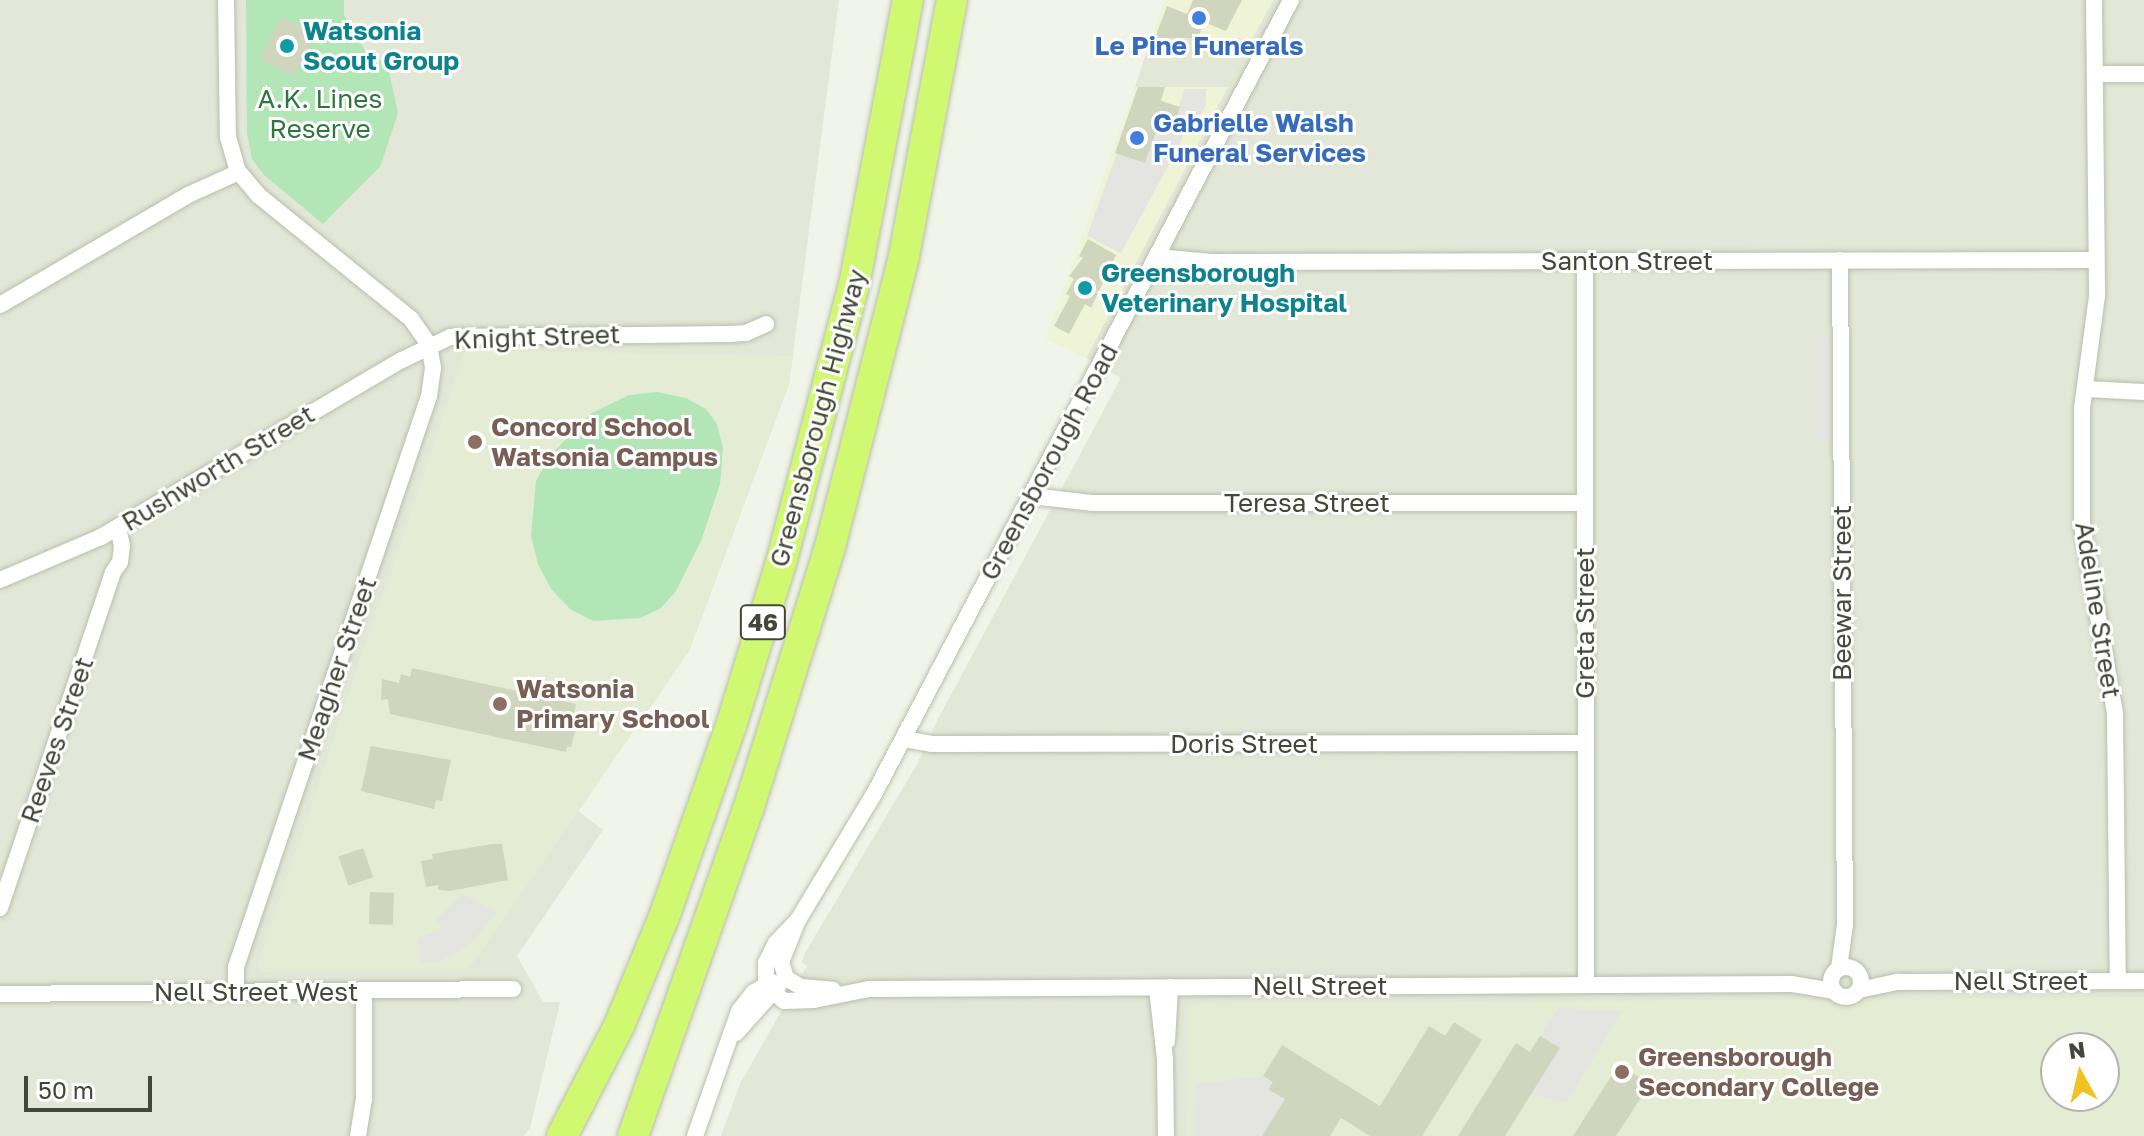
<!DOCTYPE html>
<html>
<head>
<meta charset="utf-8">
<style>
  body { margin:0 }
  #map { position:relative; width:2144px; height:1136px; overflow:hidden; background:#f0f4e9; font-family:"Golos Text",sans-serif }
  div>[style] { position:absolute }
  [style*='--x'] { left:calc(var(--x)*1px); top:calc(var(--y)*1px); width:calc(var(--w)*1px); rotate:calc(var(--a)*1deg) }
  .residential>* { inset:0; background:#e2e7d7 }
  .commercial>* { inset:0; background:#eef4d5 }
  .education>* { inset:0; background:#e4ecd3 }
  .green>* { inset:0; background:#b3e6b7 }
  .parking>* { inset:0; background:#e4e5e0; transform-origin:0 0 }
  .building>* { inset:0; background:#d0d5be; transform-origin:0 0 }
  .roads { filter:drop-shadow(0 0 2px #b9bfab) drop-shadow(0 0 2px #b9bfab) }
  .street>* { height:16px; margin:-8px; padding:0 8px; transform-origin:8px; border-radius:8px; background:#fff }
  .street>.ring { margin:-8px; padding:0; box-sizing:content-box; background:none; border:16px solid #fff; border-radius:50% }
  .highway>* { height:30px; margin:-15px; padding:0 15px; transform-origin:15px; border-radius:15px; background:#d0f870 }
  .dots>* { width:22px; height:22px; translate:-50% -50%; box-sizing:border-box; border:4px solid #fff; border-radius:50% }
  span { translate:-50% -50%; white-space:nowrap; text-align:center; line-height:1.15; -webkit-text-stroke:6px #fff; paint-order:stroke }
  .shield-label span { padding:2px 6px; background:#fff; border:2px solid; border-radius:6px; -webkit-text-stroke-width:0 }
  .shield-label { font-size:24px; color:#434737; font-weight:700 }
  .culture-label { font-size:26px; color:#0d838f; font-weight:700 }
  .left { translate:0 -50%; text-align:left }
  .shop-label { font-size:26px; color:#366cbe; font-weight:700 }
  .park-label { font-size:26px; color:#2d773f }
  .street-label { font-size:26px; color:#434737 }
  .education-label { font-size:26px; color:#785e54; font-weight:700 }
  .north { position:absolute; left:2040px; top:1032px; width:80px; height:80px; box-sizing:border-box; background:#fff; border:2px solid #b4b5af; border-radius:50%; rotate:352deg; font-size:22px; font-weight:700; line-height:32px; text-align:center; color:#434737 }
  .north::after { content:''; display:block; margin:auto; width:28px; height:36px; background:#f1c222; clip-path:polygon(50% 0,100% 100%,50% 72%,0 100%) }
  .scale { position:absolute; left:24px; top:1076px; width:128px; height:36px; box-sizing:border-box; border:4px solid #434737; border-top:0; padding-left:10px; font-size:24px; line-height:28px; white-space:nowrap; color:#434737; -webkit-text-stroke:6px #fff; paint-order:stroke }
</style>
</head>
<body>
<div id="map">
  <div class="residential">
    <div style="clip-path:polygon(0 0,839px 0,789px 384px,689px 651px,578px 811px,603px 830px,517px 956px,543px 1002px,560px 1002px,530px 1128px,524px 1136px,0 1136px)"></div>
    <div style="clip-path:polygon(evenodd,1273px 0,2144px 0,2144px 1136px,721px 1136px,740px 1084px,807px 966px,802px 962px,805px 953px,916px 766px,938px 719px,1121px 378px,1086px 358px,1227px 88px,1135px 87px,1151px 38px,1252px 38px,1273px 0,2056px 1048px,2104px 1048px,2104px 1096px,2056px 1096px,2056px 1048px)"></div>
  </div>
  <div class="commercial">
    <div style="clip-path:polygon(1166px 0,1273px 0,1253px 38px,1151px 38px)"></div>
    <div style="clip-path:polygon(1135px 87px,1228px 87px,1086px 358px,1046px 339px)"></div>
  </div>
  <div class="education">
    <div style="clip-path:polygon(471px 350px,793px 356px,789px 384px,689px 651px,472px 965px,462px 971px,263px 972px,258px 964px,463px 355px)"></div>
    <div style="clip-path:polygon(evenodd,2144px 997px,2144px 1136px,1187px 1136px,1188px 1008px,1193px 1004px,2144px 997px,2056px 1048px,2104px 1048px,2104px 1096px,2056px 1096px,2056px 1048px)"></div>
  </div>
  <div class="green">
    <div style="clip-path:polygon(246px 0,344px 0,344px 15px,368px 56px,387px 62px,398px 113px,380px 167px,323px 224px,264px 175px,252px 159px,247px 134px)"></div>
    <div style="clip-path:polygon(657px 392px,686px 398px,706px 409px,717px 424px,723px 448px,720px 484px,701px 541px,676px 591px,661px 608px,640px 618px,593px 621px,570px 609px,551px 589px,538px 564px,531px 536px,536px 481px,548px 458px,590px 414px,629px 395px)"></div>
  </div>
  <div class="parking">
    <div style="clip-path:polygon(1184px 89px,1206px 89px,1206px 105px,1200px 116px,1190px 117px,1180px 144px,1121px 253px,1087px 236px,1117px 153px,1145px 162px,1161px 118px,1175px 122px)"></div>
    <div style="left:1831px;top:337px;width:102px;height:17px;rotate:89deg"></div>
    <div style="clip-path:polygon(462px 894px,497px 912px,472px 942px,458px 952px,437px 962px,421px 963px,418px 939px,443px 928px,436px 920px)"></div>
    <div style="clip-path:polygon(1558px 1008px,1622px 1011px,1566px 1103px,1531px 1094px,1540px 1036px)"></div>
    <div style="clip-path:polygon(1263px 1076px,1273px 1082px,1268px 1089px,1285px 1099px,1262px 1136px,1194px 1136px,1195px 1084px)"></div>
  </div>
  <div class="building">
    <div style="clip-path:polygon(1193px 0,1242px 0,1226px 31px,1204px 22px,1198px 38px,1155px 38px,1167px 6px,1187px 14px)"></div>
    <div style="left:281px;top:17px;width:38px;height:47px;rotate:27deg"></div>
    <div style="clip-path:polygon(1138px 87px,1165px 87px,1161px 101px,1180px 107px,1175px 123px,1161px 118px,1145px 163px,1115px 153px)"></div>
    <div style="clip-path:polygon(1088px 239px,1116px 255px,1091px 308px,1085px 304px,1069px 334px,1054px 326px,1070px 296px,1066px 294px,1074px 279px,1069px 276px,1083px 258px,1079px 256px)"></div>
    <div style="clip-path:polygon(412px 668px,576px 704px,570px 730px,575px 731px,571px 747px,567px 746px,566px 752px,390px 714px,388px 699px,381px 700px,382px 679px,399px 683px,401px 674px,410px 677px)"></div>
    <div style="clip-path:polygon(371px 746px,451px 760px,442px 801px,436px 800px,434px 809px,361px 791px)"></div>
    <div style="clip-path:polygon(492px 844px,502px 844px,508px 880px,450px 891px,438px 890px,438px 885px,426px 887px,421px 861px,433px 859px,432px 854px)"></div>
    <div style="left:363px;top:848px;width:31px;height:26px;rotate:71deg"></div>
    <div style="left:370px;top:892px;width:24px;height:32px;rotate:2deg"></div>
    <div style="clip-path:polygon(1454px 1022px,1482px 1040px,1422px 1136px,1370px 1136px,1341px 1118px,1330px 1136px,1262px 1136px,1285px 1099px,1268px 1089px,1273px 1082px,1263px 1076px,1282px 1045px,1380px 1106px,1429px 1026px,1445px 1036px)"></div>
    <div style="clip-path:polygon(1540px 1036px,1560px 1048px,1505px 1136px,1458px 1136px,1516px 1043px,1530px 1052px)"></div>
    <div style="clip-path:polygon(1619px 1064px,1650px 1084px,1616px 1136px,1573px 1136px)"></div>
  </div>
  <div class="roads">
    <div class="street">
      <div style="--x:226;--y:0;--w:137;--a:89.2"></div>
      <div style="--x:228;--y:137;--w:35;--a:74"></div>
      <div style="--x:238;--y:171;--w:31;--a:50"></div>
      <div style="--x:258;--y:195;--w:197;--a:39"></div>
      <div style="--x:411;--y:319;--w:32;--a:55"></div>
      <div style="--x:429;--y:345;--w:23;--a:80"></div>
      <div style="--x:433;--y:368;--w:28;--a:98"></div>
      <div style="--x:429;--y:396;--w:603;--a:108.68"></div>
      <div style="--x:236;--y:967;--w:25;--a:90"></div>
      <div style="--x:2094;--y:0;--w:296;--a:89.4"></div>
      <div style="--x:2097;--y:296;--w:114;--a:97.6"></div>
      <div style="--x:2082;--y:409;--w:117;--a:90"></div>
      <div style="--x:2082;--y:526;--w:191;--a:80"></div>
      <div style="--x:2115;--y:714;--w:267;--a:89.4"></div>
      <div style="--x:2095;--y:74;--w:49;--a:0"></div>
      <div style="--x:1157;--y:257;--w:55;--a:5.2"></div>
      <div style="--x:1212;--y:262;--w:884;--a:-0.13"></div>
      <div style="--x:1585;--y:261;--w:724;--a:89.92"></div>
      <div style="--x:0;--y:305;--w:218;--a:-30.3"></div>
      <div style="--x:188;--y:195;--w:56;--a:-24.3"></div>
      <div style="--x:2086;--y:389;--w:58;--a:3"></div>
      <div style="--x:1031;--y:496;--w:61;--a:6.5"></div>
      <div style="--x:1092;--y:503;--w:492;--a:0"></div>
      <div style="--x:0;--y:580;--w:110;--a:-23.1"></div>
      <div style="--x:101;--y:537;--w:349;--a:-30.5"></div>
      <div style="--x:402;--y:360;--w:53;--a:-25.6"></div>
      <div style="--x:450;--y:337;--w:280;--a:-0.6"></div>
      <div style="--x:730;--y:334;--w:16;--a:-4"></div>
      <div style="--x:746;--y:333;--w:22;--a:-24"></div>
      <div style="--x:904;--y:739;--w:28;--a:10"></div>
      <div style="--x:932;--y:744;--w:653;--a:-0.09"></div>
      <div style="--x:0;--y:908;--w:354;--a:-71.4"></div>
      <div style="--x:113;--y:572;--w:12;--a:-55"></div>
      <div style="--x:120;--y:562;--w:16;--a:-83"></div>
      <div style="--x:122;--y:546;--w:19;--a:-102"></div>
      <div style="--x:798;--y:920;--w:32;--a:134"></div>
      <div style="--x:776;--y:943;--w:22;--a:117"></div>
      <div style="--x:766;--y:963;--w:22;--a:90"></div>
      <div style="--x:766;--y:985;--w:24;--a:42"></div>
      <div style="--x:784;--y:1001;--w:30;--a:-2"></div>
      <div style="--x:814;--y:1000;--w:56;--a:-11.3"></div>
      <div style="--x:869;--y:989;--w:923;--a:-0.31"></div>
      <div style="--x:1792;--y:984;--w:43;--a:9.5"></div>
      <div class="ring" style="left:1831px;top:967px;width:14px;height:14px"></div>
      <div style="--x:1839;--y:968;--w:43;--a:-82.1"></div>
      <div style="--x:1845;--y:925;--w:665;--a:-90.43"></div>
      <div style="--x:786;--y:978;--w:17;--a:-107"></div>
      <div style="--x:781;--y:962;--w:45;--a:-68"></div>
      <div style="--x:798;--y:920;--w:147;--a:-58.9"></div>
      <div style="--x:874;--y:794;--w:897;--a:-62.29"></div>
      <div style="--x:786;--y:978;--w:17;--a:31"></div>
      <div style="--x:801;--y:987;--w:32;--a:5"></div>
      <div style="--x:1157;--y:988;--w:71;--a:83.6"></div>
      <div style="--x:1165;--y:1059;--w:77;--a:89.3"></div>
      <div style="--x:1859;--y:990;--w:40;--a:-12"></div>
      <div style="--x:1898;--y:982;--w:246;--a:-0.2"></div>
      <div style="--x:0;--y:994;--w:513;--a:-0.56"></div>
      <div style="--x:736;--y:1033;--w:64;--a:-48.1"></div>
      <div style="--x:1167;--y:1041;--w:54;--a:-86.8"></div>
      <div style="--x:358;--y:1136;--w:36;--a:-81"></div>
      <div style="--x:364;--y:1100;--w:109;--a:-90"></div>
      <div style="--x:695;--y:1136;--w:133;--a:-70.6"></div>
      <div style="--x:739;--y:1011;--w:24;--a:-52"></div>
      <div style="--x:754;--y:992;--w:21;--a:-28"></div>
    </div>
    <div class="highway">
      <div style="--x:562;--y:1136;--w:124;--a:-62.6"></div>
      <div style="--x:619;--y:1026;--w:118;--a:-67.6"></div>
      <div style="--x:664;--y:917;--w:202;--a:-70.7"></div>
      <div style="--x:731;--y:726;--w:175;--a:-73"></div>
      <div style="--x:782;--y:559;--w:288;--a:-75.3"></div>
      <div style="--x:855;--y:280;--w:285;--a:-79.3"></div>
      <div style="--x:633;--y:1136;--w:349;--a:-70.6"></div>
      <div style="--x:749;--y:807;--w:272;--a:-72.7"></div>
      <div style="--x:830;--y:547;--w:300;--a:-75.7"></div>
      <div style="--x:904;--y:256;--w:260;--a:-79.4"></div>
    </div>
  </div>
  <div class="dots">
    <div style="left:1199px;top:18px;background:#3f7fe0"></div>
    <div style="left:287px;top:46px;background:#0f9aa8"></div>
    <div style="left:1137px;top:138px;background:#3f7fe0"></div>
    <div style="left:1085px;top:288px;background:#0f9aa8"></div>
    <div style="left:475px;top:442px;background:#8d6e63"></div>
    <div style="left:500px;top:704px;background:#8d6e63"></div>
    <div style="left:1622px;top:1072px;background:#8d6e63"></div>
  </div>
  <div class="shield-label">
    <span style="left:763px;top:622px">46</span>
  </div>
  <div class="culture-label">
    <span class="left" style="left:303px;top:46px">Watsonia<br>Scout Group</span>
    <span class="left" style="left:1101px;top:288px">Greensborough<br>Veterinary Hospital</span>
  </div>
  <div class="shop-label">
    <span style="left:1199px;top:46px">Le Pine Funerals</span>
    <span class="left" style="left:1153px;top:138px">Gabrielle Walsh<br>Funeral Services</span>
  </div>
  <div class="park-label">
    <span style="left:320px;top:114px">A.K. Lines<br>Reserve</span>
  </div>
  <div class="street-label">
    <span style="left:1627px;top:261px">Santon Street</span>
    <span style="left:537px;top:337px;rotate:-2deg">Knight Street</span>
    <span style="left:818px;top:418px;rotate:-75deg">Greensborough Highway</span>
    <span style="left:1049px;top:462px;rotate:-62deg">Greensborough Road</span>
    <span style="left:218px;top:468px;rotate:-31deg">Rushworth Street</span>
    <span style="left:1307px;top:503px">Teresa Street</span>
    <span style="left:1842px;top:593px;rotate:-90deg">Beewar Street</span>
    <span style="left:2098px;top:610px;rotate:81deg">Adeline Street</span>
    <span style="left:1585px;top:623px;rotate:-90deg">Greta Street</span>
    <span style="left:337px;top:669px;rotate:-71deg">Meagher Street</span>
    <span style="left:57px;top:740px;rotate:-71deg">Reeves Street</span>
    <span style="left:1244px;top:744px">Doris Street</span>
    <span style="left:2021px;top:981px">Nell Street</span>
    <span style="left:1320px;top:986px">Nell Street</span>
    <span style="left:256px;top:992px">Nell Street West</span>
  </div>
  <div class="education-label">
    <span class="left" style="left:491px;top:442px">Concord School<br>Watsonia Campus</span>
    <span class="left" style="left:516px;top:704px">Watsonia<br>Primary School</span>
    <span class="left" style="left:1638px;top:1072px">Greensborough<br>Secondary College</span>
  </div>
  <div class="north">N</div>
  <div class="scale">50 m</div>
</div>
</body>
</html>
